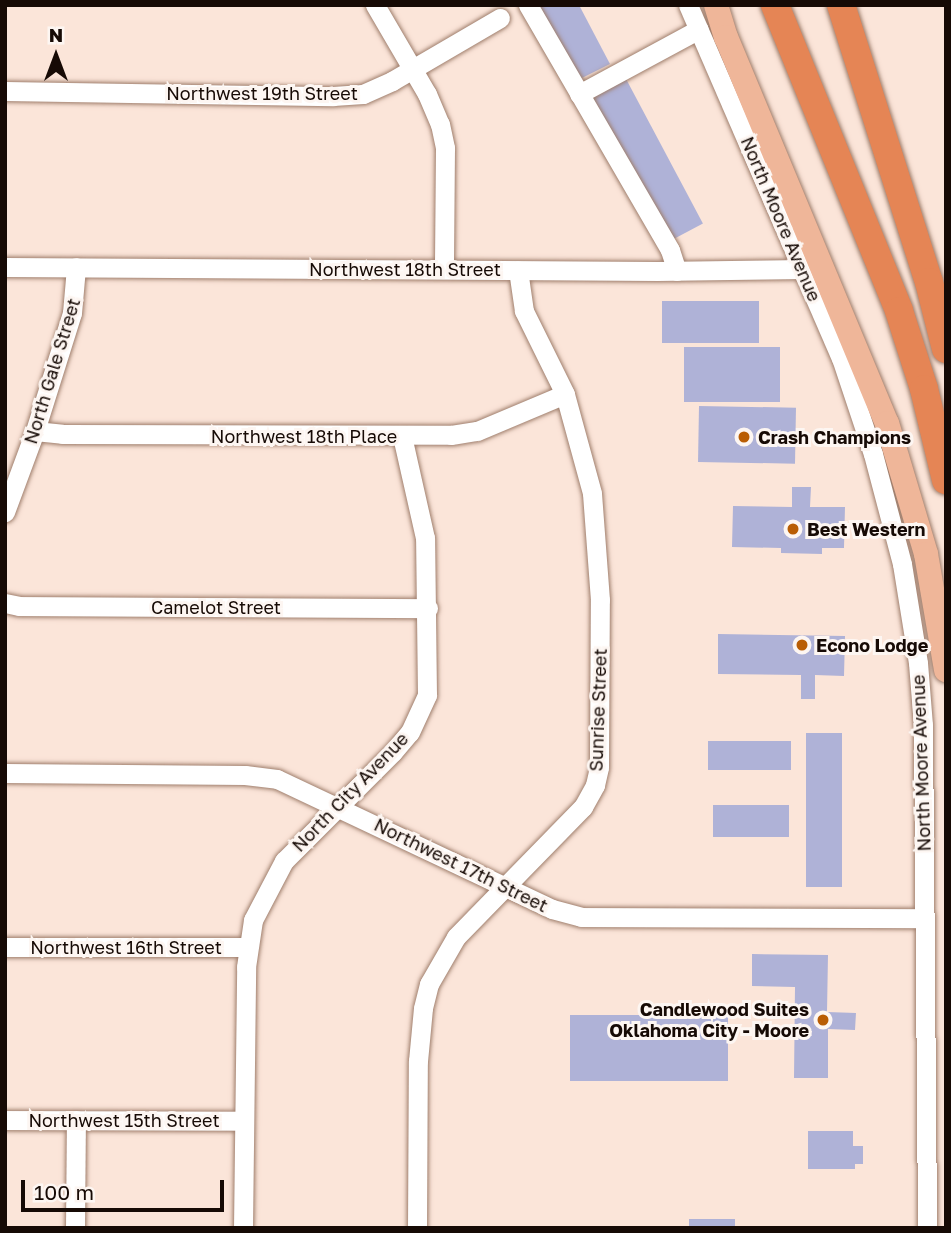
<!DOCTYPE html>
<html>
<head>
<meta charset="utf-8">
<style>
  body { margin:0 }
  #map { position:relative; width:951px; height:1233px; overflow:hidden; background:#fbe5d9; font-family:"Golos Text",sans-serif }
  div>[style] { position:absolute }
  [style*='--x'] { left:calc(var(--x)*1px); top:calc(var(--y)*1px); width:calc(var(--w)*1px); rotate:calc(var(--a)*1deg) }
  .building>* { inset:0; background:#afb2d7; transform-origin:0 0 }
  .roads { filter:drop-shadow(0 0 2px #9f7e6c) drop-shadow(0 0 2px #9f7e6c) }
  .minor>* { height:19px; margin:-9.5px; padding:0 9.5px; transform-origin:9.5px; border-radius:9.5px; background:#fff }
  .major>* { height:24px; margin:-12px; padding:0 12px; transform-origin:12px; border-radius:12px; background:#efb699 }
  .highway>* { height:28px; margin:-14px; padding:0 14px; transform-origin:14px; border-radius:14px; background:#e58555 }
  .dots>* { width:19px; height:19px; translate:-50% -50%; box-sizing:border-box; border:4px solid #fdf6f2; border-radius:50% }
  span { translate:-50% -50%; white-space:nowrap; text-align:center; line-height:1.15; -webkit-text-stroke:6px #fdf6f2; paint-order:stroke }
  .street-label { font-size:18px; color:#160a05 }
  .poi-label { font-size:18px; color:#160a05; font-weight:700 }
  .left { translate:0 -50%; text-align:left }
  .right { translate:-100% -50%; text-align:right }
  .frame { position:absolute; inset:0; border:7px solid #160a05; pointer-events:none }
  .north { position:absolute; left:21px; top:21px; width:70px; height:70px; -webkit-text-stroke:5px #fdf6f2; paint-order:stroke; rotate:0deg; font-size:19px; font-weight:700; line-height:28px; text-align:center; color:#160a05 }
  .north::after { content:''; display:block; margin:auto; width:24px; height:32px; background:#160a05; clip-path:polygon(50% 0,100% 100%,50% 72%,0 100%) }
  .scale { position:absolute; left:21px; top:1180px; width:203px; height:32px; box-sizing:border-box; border:4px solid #160a05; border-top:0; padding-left:9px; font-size:21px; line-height:24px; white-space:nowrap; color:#160a05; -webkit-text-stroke:5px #fdf6f2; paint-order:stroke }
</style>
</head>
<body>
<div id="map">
  <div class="building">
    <div style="clip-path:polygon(537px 5px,579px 5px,610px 64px,576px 81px)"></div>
    <div style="left:625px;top:77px;width:166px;height:40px;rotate:62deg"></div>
    <div style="left:662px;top:301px;width:97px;height:42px"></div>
    <div style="left:684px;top:347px;width:96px;height:55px"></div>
    <div style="left:699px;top:406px;width:97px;height:56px;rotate:1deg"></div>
    <div style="clip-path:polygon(792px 487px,811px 487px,810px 507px,845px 507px,844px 548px,822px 548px,822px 554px,781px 553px,781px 548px,732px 547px,733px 506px,792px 507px)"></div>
    <div style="clip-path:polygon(718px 634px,845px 636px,844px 676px,815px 675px,815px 699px,801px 699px,801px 675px,718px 674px)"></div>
    <div style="left:806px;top:733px;width:36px;height:154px"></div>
    <div style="left:708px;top:741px;width:83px;height:29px"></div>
    <div style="left:713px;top:805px;width:76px;height:32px"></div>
    <div style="clip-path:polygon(752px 954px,828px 955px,827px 1012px,856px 1013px,855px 1030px,828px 1029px,828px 1078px,794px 1078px,795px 987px,752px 986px)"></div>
    <div style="left:570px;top:1015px;width:158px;height:66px"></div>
    <div style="clip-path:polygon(808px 1131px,853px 1131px,853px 1146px,863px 1146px,863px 1164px,855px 1164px,855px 1169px,808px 1169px)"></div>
    <div style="left:689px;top:1219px;width:46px;height:9px"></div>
  </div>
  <div class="roads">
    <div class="minor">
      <div style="--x:375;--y:5;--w:103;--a:59.7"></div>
      <div style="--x:427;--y:94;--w:33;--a:67"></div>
      <div style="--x:440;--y:124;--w:25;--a:78"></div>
      <div style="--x:445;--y:148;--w:121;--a:90.5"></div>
      <div style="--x:528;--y:5;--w:283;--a:59.9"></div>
      <div style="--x:670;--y:250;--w:22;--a:72"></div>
      <div style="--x:688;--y:5;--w:385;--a:66.6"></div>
      <div style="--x:841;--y:358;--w:101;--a:71.6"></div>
      <div style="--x:873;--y:454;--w:114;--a:75.2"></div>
      <div style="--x:902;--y:564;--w:100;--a:80.8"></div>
      <div style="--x:918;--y:663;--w:62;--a:85.4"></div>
      <div style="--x:923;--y:725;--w:503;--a:89.54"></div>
      <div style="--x:5;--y:91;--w:328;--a:0.9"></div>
      <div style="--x:333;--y:96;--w:30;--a:-4"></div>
      <div style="--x:363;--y:94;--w:32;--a:-24"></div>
      <div style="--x:392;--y:81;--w:125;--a:-30.3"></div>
      <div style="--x:579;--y:94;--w:136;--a:-28.4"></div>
      <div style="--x:5;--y:267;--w:652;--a:0.35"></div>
      <div style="--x:657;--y:271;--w:147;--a:-0.8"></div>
      <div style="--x:35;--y:431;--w:27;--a:6"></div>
      <div style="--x:62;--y:434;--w:389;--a:0.1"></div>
      <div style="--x:451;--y:435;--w:26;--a:-9"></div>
      <div style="--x:477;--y:431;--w:95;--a:-22.8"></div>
      <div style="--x:5;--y:512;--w:86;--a:-69.7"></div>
      <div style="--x:35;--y:431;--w:124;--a:-72.6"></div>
      <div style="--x:72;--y:313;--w:46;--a:-85"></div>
      <div style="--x:5;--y:603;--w:14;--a:12"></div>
      <div style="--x:19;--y:606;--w:409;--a:0.3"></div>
      <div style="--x:5;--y:773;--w:240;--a:0.5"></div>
      <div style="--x:245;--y:775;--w:32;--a:7"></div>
      <div style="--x:277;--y:779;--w:304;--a:25.3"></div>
      <div style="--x:552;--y:909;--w:30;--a:15"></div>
      <div style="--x:581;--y:917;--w:344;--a:0.2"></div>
      <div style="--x:5;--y:947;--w:241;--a:0"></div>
      <div style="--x:5;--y:1120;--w:238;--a:0.2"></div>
      <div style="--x:75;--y:1228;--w:108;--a:-89.5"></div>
      <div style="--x:243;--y:1228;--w:261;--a:-89.3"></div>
      <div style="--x:246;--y:967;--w:48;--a:-81.5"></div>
      <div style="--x:253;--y:920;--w:67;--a:-62.3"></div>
      <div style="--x:284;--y:861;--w:154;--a:-45"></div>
      <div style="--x:393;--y:752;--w:26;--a:-50"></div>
      <div style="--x:410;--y:732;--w:41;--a:-65.3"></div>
      <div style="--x:427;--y:695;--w:157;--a:-90.7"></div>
      <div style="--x:425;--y:538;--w:105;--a:-102.7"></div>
      <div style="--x:417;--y:1228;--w:167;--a:-89.7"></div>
      <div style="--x:418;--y:1061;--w:53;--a:-84.6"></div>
      <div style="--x:423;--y:1008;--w:25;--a:-76"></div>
      <div style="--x:429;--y:984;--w:54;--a:-60.1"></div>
      <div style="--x:456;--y:937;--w:182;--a:-45.7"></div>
      <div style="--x:583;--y:807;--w:25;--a:-61"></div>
      <div style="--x:595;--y:785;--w:18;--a:-77"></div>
      <div style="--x:599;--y:767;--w:167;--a:-89.7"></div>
      <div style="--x:600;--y:600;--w:107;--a:-94.3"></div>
      <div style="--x:592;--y:493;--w:103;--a:-105.3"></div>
      <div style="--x:565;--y:394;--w:93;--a:-116.3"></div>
      <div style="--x:524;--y:311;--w:41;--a:-98.3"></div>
    </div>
    <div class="major">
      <div style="--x:716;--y:5;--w:34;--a:73"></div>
      <div style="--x:726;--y:37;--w:418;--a:67.4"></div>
      <div style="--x:887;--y:423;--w:137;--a:73.4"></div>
      <div style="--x:926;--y:554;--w:118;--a:80.2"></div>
    </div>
    <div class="highway">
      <div style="--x:775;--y:5;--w:330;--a:67.9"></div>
      <div style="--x:899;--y:311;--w:82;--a:72.2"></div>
      <div style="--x:924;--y:389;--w:94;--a:76.4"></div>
      <div style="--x:841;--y:5;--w:291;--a:72.4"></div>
      <div style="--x:929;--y:282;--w:69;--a:75.8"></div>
    </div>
  </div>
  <div class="dots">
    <div style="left:744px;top:437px;background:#b95d04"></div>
    <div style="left:793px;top:529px;background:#b95d04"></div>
    <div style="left:802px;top:645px;background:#b95d04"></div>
    <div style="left:823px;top:1020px;background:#b95d04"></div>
  </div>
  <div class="street-label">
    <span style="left:262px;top:93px">Northwest 19th Street</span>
    <span style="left:781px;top:219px;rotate:67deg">North Moore Avenue</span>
    <span style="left:405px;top:269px">Northwest 18th Street</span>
    <span style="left:52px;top:371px;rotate:-73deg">North Gale Street</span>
    <span style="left:304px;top:436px">Northwest 18th Place</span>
    <span style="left:216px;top:607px">Camelot Street</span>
    <span style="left:598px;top:710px;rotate:-88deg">Sunrise Street</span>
    <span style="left:921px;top:763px;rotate:-92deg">North Moore Avenue</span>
    <span style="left:350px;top:792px;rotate:-46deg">North City Avenue</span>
    <span style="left:461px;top:865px;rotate:26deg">Northwest 17th Street</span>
    <span style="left:126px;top:947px">Northwest 16th Street</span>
    <span style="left:124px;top:1120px">Northwest 15th Street</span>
  </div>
  <div class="poi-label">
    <span class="left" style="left:758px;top:437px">Crash Champions</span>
    <span class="left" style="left:807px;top:529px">Best Western</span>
    <span class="left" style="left:816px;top:645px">Econo Lodge</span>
    <span class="right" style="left:809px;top:1020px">Candlewood Suites<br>Oklahoma City - Moore</span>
  </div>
  <div class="frame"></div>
  <div class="north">N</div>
  <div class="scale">100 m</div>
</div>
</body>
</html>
